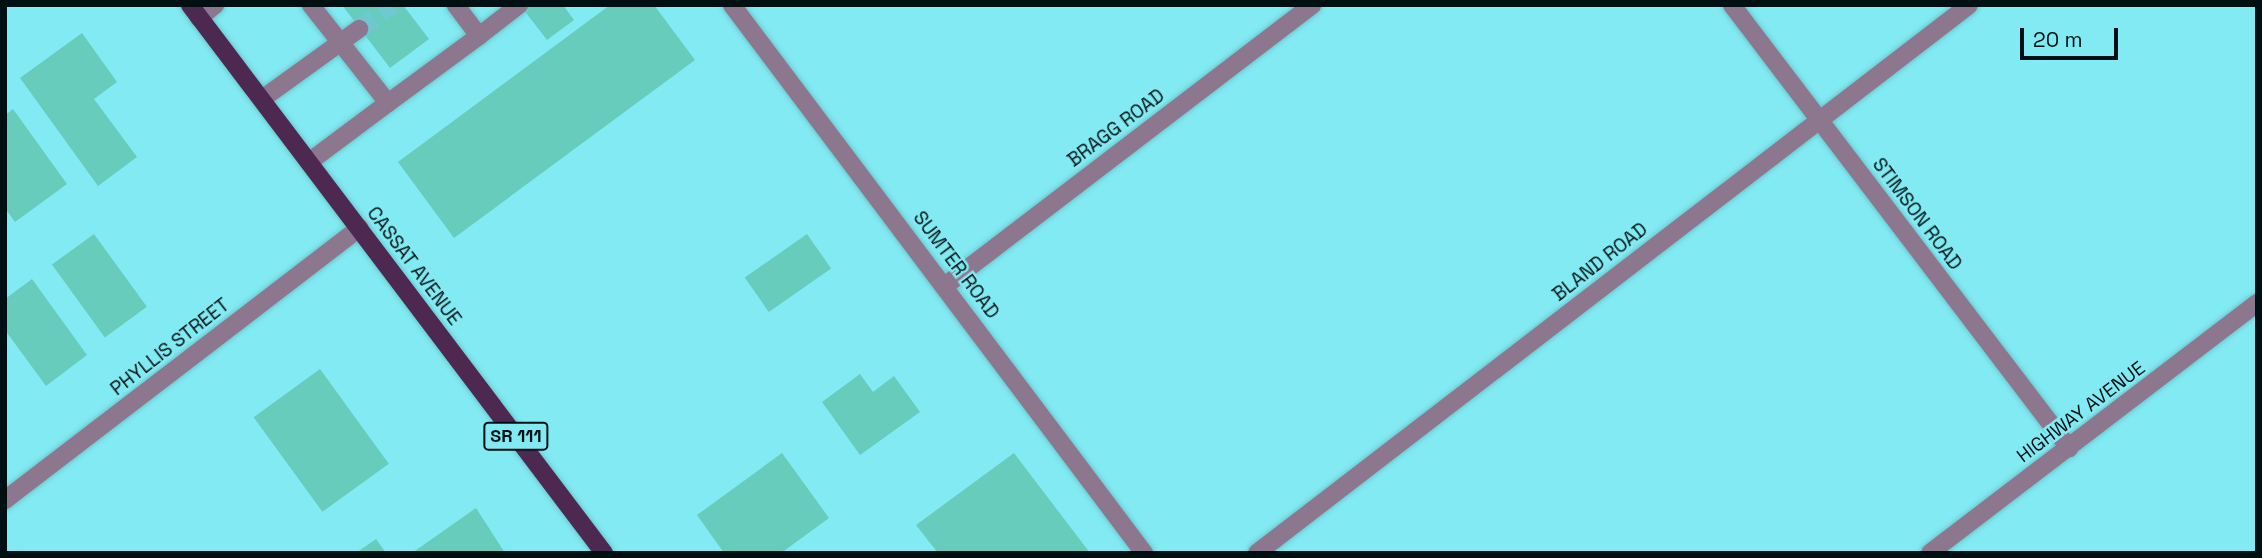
<!DOCTYPE html>
<html>
<head>
<meta charset="utf-8">
<style>
  body { margin:0 }
  #map { position:relative; width:2262px; height:558px; overflow:hidden; background:#82eaf2; font-family:"Space Grotesk",sans-serif }
  div>[style] { position:absolute }
  [style*='--x'] { left:calc(var(--x)*1px); top:calc(var(--y)*1px); width:calc(var(--w)*1px); rotate:calc(var(--a)*1deg) }
  .building>* { inset:0; background:#67ccbc; transform-origin:0 0 }
  .minor-tunnel>* { height:18px; margin-top:-9px; transform-origin:0; background:repeating-linear-gradient(90deg,#6ec9d0 0 18px,transparent 0 27px) }
  .roads { filter:drop-shadow(0 0 2px #6dc7ce) drop-shadow(0 0 2px #6dc7ce) }
  .minor>* { height:18px; margin:-9px; padding:0 9px; transform-origin:9px; border-radius:9px; background:#8c778f }
  .major>* { height:18px; margin:-9px; padding:0 9px; transform-origin:9px; border-radius:9px; background:#4d2952 }
  span { translate:-50% -50%; white-space:nowrap; text-align:center; line-height:1.15; -webkit-text-stroke:5px #82eaf2; paint-order:stroke }
  .shield-label span { padding:2px 5px; background:#82eaf2; border:2px solid; border-radius:5px; -webkit-text-stroke-width:0 }
  .shield-label { font-size:18px; color:#001012; font-weight:700 }
  .street-label { font-size:19px; color:#001012 }
  .frame { position:absolute; inset:0; border:7px solid #001012; pointer-events:none }
  .scale { position:absolute; left:2020px; top:28px; width:98px; height:32px; box-sizing:border-box; border:4px solid #001012; border-top:0; padding-left:9px; font-size:21px; line-height:24px; white-space:nowrap; color:#001012; -webkit-text-stroke:5px #82eaf2; paint-order:stroke }
</style>
</head>
<body>
<div id="map">
  <div class="building">
    <div style="clip-path:polygon(342px 5px,403px 5px,429px 39px,390px 68px)"></div>
    <div style="clip-path:polygon(520px 5px,563px 5px,574px 20px,547px 40px)"></div>
    <div style="clip-path:polygon(610px 5px,654px 5px,695px 60px,454px 238px,398px 162px)"></div>
    <div style="clip-path:polygon(82px 33px,117px 82px,94px 99px,137px 157px,98px 186px,20px 78px)"></div>
    <div style="clip-path:polygon(13px 109px,67px 184px,15px 222px,5px 208px,5px 115px)"></div>
    <div style="left:94px;top:234px;width:90px;height:52px;rotate:54deg"></div>
    <div style="left:807px;top:234px;width:42px;height:76px;rotate:55deg"></div>
    <div style="clip-path:polygon(32px 279px,87px 355px,46px 386px,5px 330px,5px 299px)"></div>
    <div style="left:320px;top:369px;width:117px;height:82px;rotate:54deg"></div>
    <div style="clip-path:polygon(860px 374px,873px 392px,894px 376px,920px 412px,860px 455px,822px 402px)"></div>
    <div style="clip-path:polygon(782px 453px,829px 518px,781px 553px,724px 553px,697px 515px)"></div>
    <div style="clip-path:polygon(1014px 453px,1090px 553px,938px 553px,916px 525px)"></div>
    <div style="clip-path:polygon(476px 508px,505px 553px,412px 553px)"></div>
    <div style="clip-path:polygon(376px 539px,386px 553px,356px 553px)"></div>
  </div>
  <div class="minor-tunnel">
    <div style="--x:359;--y:29;--w:41;--a:-36"></div>
  </div>
  <div class="roads">
    <div class="minor">
      <div style="--x:732;--y:5;--w:686;--a:53.06"></div>
      <div style="--x:1732;--y:5;--w:557;--a:52.74"></div>
      <div style="--x:199;--y:18;--w:21;--a:-39"></div>
      <div style="--x:479;--y:36;--w:51;--a:-37.8"></div>
      <div style="--x:262;--y:99;--w:120;--a:-35.8"></div>
      <div style="--x:388;--y:103;--w:113;--a:-36.4"></div>
      <div style="--x:479;--y:36;--w:39;--a:-127"></div>
      <div style="--x:309;--y:162;--w:99;--a:-36.8"></div>
      <div style="--x:388;--y:103;--w:125;--a:-128.2"></div>
      <div style="--x:946;--y:285;--w:461;--a:-37.4"></div>
      <div style="--x:5;--y:500;--w:447;--a:-37.5"></div>
      <div style="--x:1257;--y:553;--w:898;--a:-37.58"></div>
      <div style="--x:1930;--y:553;--w:412;--a:-37.4"></div>
    </div>
    <div class="major">
      <div style="--x:190;--y:5;--w:687;--a:52.93"></div>
    </div>
  </div>
  <div class="shield-label">
    <span style="left:516px;top:436px">SR 111</span>
  </div>
  <div class="street-label">
    <span style="left:1116px;top:128px;rotate:-37deg">BRAGG ROAD</span>
    <span style="left:1917px;top:214px;rotate:53deg">STIMSON ROAD</span>
    <span style="left:1600px;top:262px;rotate:-38deg">BLAND ROAD</span>
    <span style="left:956px;top:265px;rotate:53deg">SUMTER ROAD</span>
    <span style="left:414px;top:266px;rotate:53deg">CASSAT AVENUE</span>
    <span style="left:170px;top:347px;rotate:-38deg">PHYLLIS STREET</span>
    <span style="left:2081px;top:412px;rotate:-37deg">HIGHWAY AVENUE</span>
  </div>
  <div class="frame"></div>
  <div class="scale">20 m</div>
</div>
</body>
</html>
